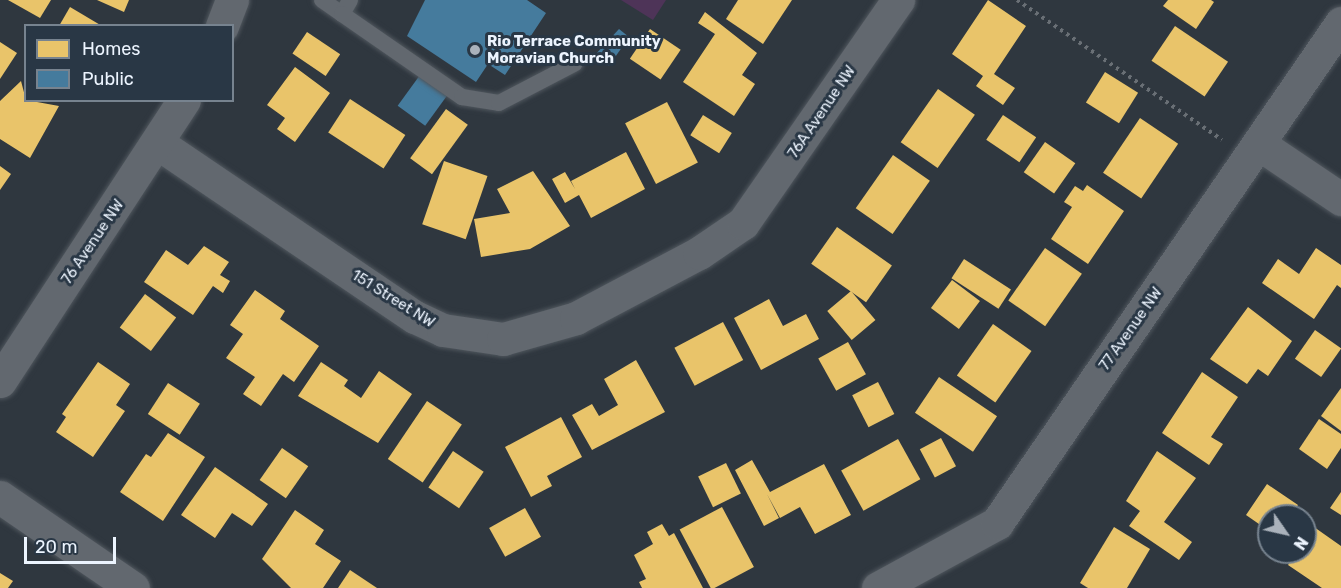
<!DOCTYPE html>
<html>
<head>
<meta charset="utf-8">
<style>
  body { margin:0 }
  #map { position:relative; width:1341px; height:588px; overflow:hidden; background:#2f373f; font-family:Rubik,sans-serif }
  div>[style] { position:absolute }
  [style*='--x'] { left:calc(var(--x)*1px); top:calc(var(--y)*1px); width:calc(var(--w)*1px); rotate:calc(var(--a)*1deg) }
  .green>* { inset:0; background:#4e3458 }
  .homes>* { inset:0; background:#e9c46a; transform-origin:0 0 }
  .public>* { inset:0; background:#457b9d; transform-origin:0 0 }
  .path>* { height:4px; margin-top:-2px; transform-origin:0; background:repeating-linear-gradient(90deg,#696f75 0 3px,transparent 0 7.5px) }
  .roads { filter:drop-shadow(0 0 2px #4f565d) drop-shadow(0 0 2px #4f565d) }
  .lane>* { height:16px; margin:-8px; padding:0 8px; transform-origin:8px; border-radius:8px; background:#62686f }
  .street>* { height:33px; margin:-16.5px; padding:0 16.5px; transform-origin:16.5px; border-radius:16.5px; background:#62686f }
  .secondary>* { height:33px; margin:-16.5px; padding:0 16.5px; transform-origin:16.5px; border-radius:16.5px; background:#62686f }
  .dots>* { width:16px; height:16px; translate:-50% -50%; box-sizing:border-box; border:3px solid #293745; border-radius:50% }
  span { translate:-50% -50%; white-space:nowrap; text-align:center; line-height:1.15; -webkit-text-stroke:6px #293745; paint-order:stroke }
  .poi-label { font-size:15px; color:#ecf4fe; font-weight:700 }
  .left { translate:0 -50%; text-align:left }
  .street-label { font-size:15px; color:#ecf4fe }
  .legend { position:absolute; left:24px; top:24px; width:210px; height:78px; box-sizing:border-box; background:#293745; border:2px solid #77838f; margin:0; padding:8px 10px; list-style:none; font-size:18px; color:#ecf4fe }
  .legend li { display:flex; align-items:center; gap:12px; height:30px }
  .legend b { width:30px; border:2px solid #77838f }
  .north { position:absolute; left:1257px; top:504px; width:60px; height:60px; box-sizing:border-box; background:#293745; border:2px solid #77838f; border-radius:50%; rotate:124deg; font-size:16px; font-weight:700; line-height:24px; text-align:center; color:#ecf4fe }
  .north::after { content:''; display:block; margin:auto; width:21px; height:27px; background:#aab2bb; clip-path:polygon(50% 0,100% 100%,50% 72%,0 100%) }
  .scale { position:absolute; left:24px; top:537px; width:92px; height:27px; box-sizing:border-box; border:3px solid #ecf4fe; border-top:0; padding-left:8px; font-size:18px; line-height:21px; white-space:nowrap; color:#ecf4fe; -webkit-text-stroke:4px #293745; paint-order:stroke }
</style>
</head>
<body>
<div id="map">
  <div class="green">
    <div style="clip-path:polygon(621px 0,666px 0,653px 20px)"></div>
  </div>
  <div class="homes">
    <div style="clip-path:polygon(8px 0,51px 0,40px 18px)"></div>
    <div style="clip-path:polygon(97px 0,129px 0,124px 12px)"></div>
    <div style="clip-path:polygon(738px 0,792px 0,763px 44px,726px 19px)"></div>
    <div style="clip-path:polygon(988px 0,1026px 26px,994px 74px,1015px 88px,1003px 105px,976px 86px,983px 76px,952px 54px)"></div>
    <div style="clip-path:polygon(1168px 0,1211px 0,1214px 2px,1196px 29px,1163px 6px)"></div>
    <div style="clip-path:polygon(70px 7px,102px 26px,59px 26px)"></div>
    <div style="clip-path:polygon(705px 12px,757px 53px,742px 75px,755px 84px,734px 116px,683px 82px,715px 34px,698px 23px)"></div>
    <div style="left:1175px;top:26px;width:64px;height:42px;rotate:34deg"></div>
    <div style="left:650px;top:29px;width:37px;height:36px;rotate:34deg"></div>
    <div style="left:307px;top:32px;width:40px;height:26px;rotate:34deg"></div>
    <div style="clip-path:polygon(0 42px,17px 53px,0 79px)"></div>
    <div style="clip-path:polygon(295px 67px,330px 93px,295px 142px,277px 129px,285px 118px,267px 105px)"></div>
    <div style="left:1105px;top:72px;width:39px;height:36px;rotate:32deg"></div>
    <div style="clip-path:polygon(21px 81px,26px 100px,59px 106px,30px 158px,0 139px,0 101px)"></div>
    <div style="left:938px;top:89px;width:45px;height:65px;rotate:35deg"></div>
    <div style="left:350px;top:99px;width:66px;height:40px;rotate:33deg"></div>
    <div style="left:667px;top:102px;width:68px;height:47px;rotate:63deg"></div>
    <div style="left:446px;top:109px;width:27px;height:61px;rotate:36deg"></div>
    <div style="left:703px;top:115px;width:34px;height:24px;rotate:32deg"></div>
    <div style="left:1003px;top:115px;width:40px;height:30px;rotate:34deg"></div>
    <div style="left:1140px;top:118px;width:46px;height:66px;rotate:34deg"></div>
    <div style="left:1045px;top:142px;width:37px;height:37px;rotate:35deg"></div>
    <div style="clip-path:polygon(626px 152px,645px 189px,591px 218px,579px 195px,565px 203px,552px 179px,565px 172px,575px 189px,571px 181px)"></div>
    <div style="left:893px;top:155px;width:45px;height:65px;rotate:35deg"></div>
    <div style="left:444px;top:161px;width:46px;height:67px;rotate:19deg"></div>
    <div style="clip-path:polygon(0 166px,11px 174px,0 190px)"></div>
    <div style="clip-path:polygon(533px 171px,570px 226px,530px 249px,481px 257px,474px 219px,510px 213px,497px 189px)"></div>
    <div style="clip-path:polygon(1087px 185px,1124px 211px,1088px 264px,1051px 239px,1072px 207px,1064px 202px,1075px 186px,1083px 191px)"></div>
    <div style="left:837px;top:227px;width:67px;height:45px;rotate:35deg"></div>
    <div style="clip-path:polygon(204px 246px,229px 262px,220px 275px,230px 281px,223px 293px,213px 286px,193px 315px,144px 282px,166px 250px,188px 265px)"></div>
    <div style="left:1045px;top:248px;width:45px;height:64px;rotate:35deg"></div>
    <div style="clip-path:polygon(1316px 248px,1341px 265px,1341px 288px,1337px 285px,1314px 319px,1262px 283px,1278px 259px,1299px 274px)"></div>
    <div style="left:964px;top:259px;width:56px;height:23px;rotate:33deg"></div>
    <div style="left:952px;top:280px;width:35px;height:35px;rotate:37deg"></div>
    <div style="clip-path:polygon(255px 290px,285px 311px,280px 319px,319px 346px,294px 382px,283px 374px,261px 406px,243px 394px,255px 377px,226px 358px,243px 334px,230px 325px)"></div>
    <div style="left:851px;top:291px;width:38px;height:31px;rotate:50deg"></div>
    <div style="left:145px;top:294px;width:39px;height:42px;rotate:37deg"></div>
    <div style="clip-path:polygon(769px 299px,783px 326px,806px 314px,819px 339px,761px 370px,734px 318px)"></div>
    <div style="clip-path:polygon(1248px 307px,1292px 341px,1268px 376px,1258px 369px,1247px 384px,1210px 359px)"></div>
    <div style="left:723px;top:322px;width:43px;height:55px;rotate:62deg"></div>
    <div style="left:993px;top:324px;width:47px;height:63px;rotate:35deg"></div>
    <div style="left:1315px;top:330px;width:32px;height:35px;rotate:35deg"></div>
    <div style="left:848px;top:342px;width:37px;height:34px;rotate:61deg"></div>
    <div style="clip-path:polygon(636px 360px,665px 412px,592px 450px,572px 415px,592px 404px,599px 416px,618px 405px,604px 379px)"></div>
    <div style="clip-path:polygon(98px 362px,130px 384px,116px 405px,125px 411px,93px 457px,56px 432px,66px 417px,62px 414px)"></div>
    <div style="clip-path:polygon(321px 362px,348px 380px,344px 386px,361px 398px,379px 371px,412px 394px,378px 443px,298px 396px)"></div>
    <div style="clip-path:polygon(1202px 372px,1238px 397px,1211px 437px,1223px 444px,1209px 465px,1162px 433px)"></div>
    <div style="left:939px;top:377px;width:70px;height:43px;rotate:34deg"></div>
    <div style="left:878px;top:382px;width:36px;height:29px;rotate:63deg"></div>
    <div style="left:168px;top:383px;width:38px;height:37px;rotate:33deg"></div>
    <div style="clip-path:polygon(1341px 388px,1341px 431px,1321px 416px)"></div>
    <div style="left:427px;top:401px;width:42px;height:70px;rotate:34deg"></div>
    <div style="clip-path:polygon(561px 417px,582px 457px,547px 476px,552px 486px,531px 497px,505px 447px)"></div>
    <div style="clip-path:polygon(1319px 419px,1341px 434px,1341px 448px,1327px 469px,1299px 449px)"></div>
    <div style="clip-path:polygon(168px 433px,205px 457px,163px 521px,120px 492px,146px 454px,151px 457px)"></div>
    <div style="left:941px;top:438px;width:32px;height:24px;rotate:62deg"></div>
    <div style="left:898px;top:439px;width:46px;height:65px;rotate:61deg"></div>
    <div style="left:282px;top:448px;width:32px;height:39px;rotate:35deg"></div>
    <div style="left:453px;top:451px;width:37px;height:44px;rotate:34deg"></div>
    <div style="clip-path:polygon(1157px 451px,1196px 478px,1164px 522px,1192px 542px,1179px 560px,1129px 526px,1140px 511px,1126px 501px)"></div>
    <div style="clip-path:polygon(752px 460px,770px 492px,824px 464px,851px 515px,815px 534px,800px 507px,780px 518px,767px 494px,779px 518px,764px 526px,735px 470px)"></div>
    <div style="left:726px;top:463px;width:34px;height:31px;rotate:64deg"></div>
    <div style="clip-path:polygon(215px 467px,268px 504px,252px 526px,232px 513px,215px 538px,181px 515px)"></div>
    <div style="clip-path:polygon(1267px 484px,1298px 505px,1290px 516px,1269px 516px,1269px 531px,1246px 515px)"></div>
    <div style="clip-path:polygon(1341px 492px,1341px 515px,1330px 508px)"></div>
    <div style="left:722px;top:507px;width:68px;height:48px;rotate:62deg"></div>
    <div style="left:525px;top:508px;width:33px;height:41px;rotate:61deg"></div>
    <div style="clip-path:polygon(295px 510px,324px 530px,315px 544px,341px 561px,323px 588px,291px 588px,262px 559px)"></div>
    <div style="clip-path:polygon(662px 524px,669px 536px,674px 533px,703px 588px,642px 588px,639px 582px,646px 579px,634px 555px,653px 544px,647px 532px)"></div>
    <div style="clip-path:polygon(1114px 527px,1150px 549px,1127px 588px,1088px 588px,1080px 583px)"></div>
    <div style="clip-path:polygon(1314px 527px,1341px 546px,1341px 588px,1322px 588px,1288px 565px,1296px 552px,1305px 552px)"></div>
    <div style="clip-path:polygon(350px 570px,377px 588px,338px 588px)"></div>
    <div style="clip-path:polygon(0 573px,13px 581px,8px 588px,0 588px)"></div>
  </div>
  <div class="public">
    <div style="clip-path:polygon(425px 0,527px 0,546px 13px,505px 75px,488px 64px,476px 82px,407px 36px)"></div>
    <div style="clip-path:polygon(619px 29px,629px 37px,609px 66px,594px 56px)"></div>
    <div style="left:420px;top:75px;width:34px;height:38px;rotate:36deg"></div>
  </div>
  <div class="path">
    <div style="--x:1017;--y:0;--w:248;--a:34.3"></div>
  </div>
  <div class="roads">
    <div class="lane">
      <div style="--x:322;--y:0;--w:24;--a:35"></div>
      <div style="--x:342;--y:14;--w:16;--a:-60"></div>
      <div style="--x:342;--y:14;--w:146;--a:34.7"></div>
      <div style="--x:462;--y:97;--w:37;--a:9"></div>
      <div style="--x:499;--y:103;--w:85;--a:-27.5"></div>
    </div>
    <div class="street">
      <div style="--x:159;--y:144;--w:309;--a:34.1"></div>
      <div style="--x:415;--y:317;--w:31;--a:25"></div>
      <div style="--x:443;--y:330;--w:61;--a:8.5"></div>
      <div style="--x:503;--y:339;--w:76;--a:-16"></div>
      <div style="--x:576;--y:318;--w:139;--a:-27.9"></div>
      <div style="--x:699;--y:253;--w:53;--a:-34.3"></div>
      <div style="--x:743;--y:223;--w:272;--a:-55.2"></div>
      <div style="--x:1259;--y:144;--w:99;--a:33.9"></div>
      <div style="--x:0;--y:497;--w:161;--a:34.4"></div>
      <div style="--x:878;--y:588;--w:136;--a:-28.6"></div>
      <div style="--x:997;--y:523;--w:607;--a:-55.47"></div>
    </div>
    <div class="secondary">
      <div style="--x:222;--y:26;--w:28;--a:-69"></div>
      <div style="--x:0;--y:381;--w:336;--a:-56.8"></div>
    </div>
  </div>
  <div class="dots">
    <div style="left:475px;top:50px;background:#aab2bb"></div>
  </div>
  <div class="poi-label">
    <span class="left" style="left:487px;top:50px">Rio Terrace Community<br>Moravian Church</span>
  </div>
  <div class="street-label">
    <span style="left:822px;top:112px;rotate:-56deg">76A Avenue NW</span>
    <span style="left:93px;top:242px;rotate:-56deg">76 Avenue NW</span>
    <span style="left:393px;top:299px;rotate:32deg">151 Street NW</span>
    <span style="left:1131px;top:329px;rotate:-55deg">77 Avenue NW</span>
  </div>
  <ul class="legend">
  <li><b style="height:16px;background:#e9c46a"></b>Homes</li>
  <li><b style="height:16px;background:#457b9d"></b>Public</li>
  </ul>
  <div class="north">N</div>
  <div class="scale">20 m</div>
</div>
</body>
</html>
